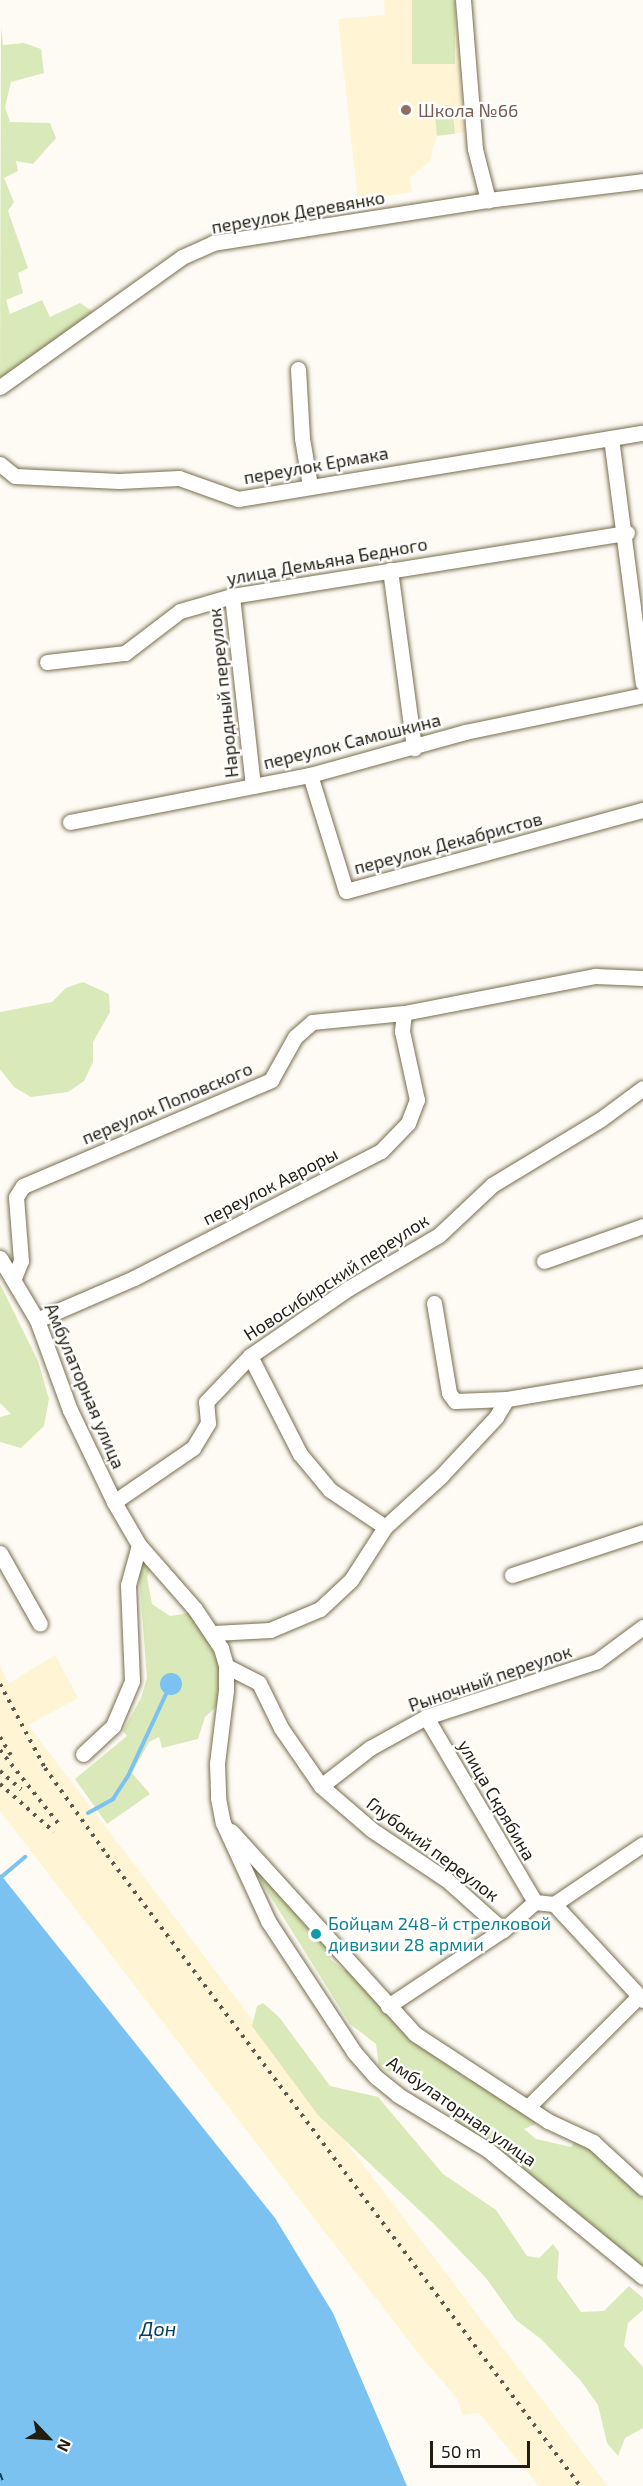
<!DOCTYPE html>
<html>
<head>
<meta charset="utf-8">
<style>
  body { margin:0 }
  #map { position:relative; width:643px; height:2486px; overflow:hidden; background:#fdfbf4; font-family:"Exo 2",sans-serif }
  div>[style] { position:absolute }
  [style*='--x'] { left:calc(var(--x)*1px); top:calc(var(--y)*1px); width:calc(var(--w)*1px); rotate:calc(var(--a)*1deg) }
  .built>* { inset:0; background:#fff4d3 }
  .green>* { inset:0; background:#dae9b9; transform-origin:0 0 }
  .water>* { inset:0; background:#7bc2f1 }
  .round { border-radius:50% }
  .stream>* { height:4px; margin:-2px; padding:0 2px; transform-origin:2px; border-radius:2px; background:#7bc2f1 }
  .ferry>* { height:1.5px; margin-top:-0.75px; transform-origin:0; background:repeating-linear-gradient(90deg,#06405f 0 8px,transparent 0 14px) }
  .roads { filter:drop-shadow(0 0 2px #786e4f) drop-shadow(0 0 2px #786e4f) }
  .minor>* { height:15px; margin:-7.5px; padding:0 7.5px; transform-origin:7.5px; border-radius:7.5px; background:#fff }
  .rail>* { height:4px; margin-top:-2px; transform-origin:0; background:repeating-linear-gradient(90deg,#5d594f 0 3px,transparent 0 9px) }
  .dots>* { width:16px; height:16px; translate:-50% -50%; box-sizing:border-box; border:3px solid #fff; border-radius:50% }
  span { translate:-50% -50%; white-space:nowrap; text-align:center; line-height:1.15; -webkit-text-stroke:4.5px #fff; paint-order:stroke }
  .education-label { font-size:18px; color:#785e54 }
  .left { translate:0 -50%; text-align:left }
  .street-label { font-size:18px; color:#211d11 }
  .culture-label { font-size:18px; color:#0d838f }
  .water-label { font-size:20px; color:#06405f; font-style:italic }
  .north { position:absolute; left:18px; top:2408px; width:60px; height:60px; -webkit-text-stroke:4px #fff; paint-order:stroke; rotate:115deg; font-size:16px; font-weight:700; line-height:24px; text-align:center; color:#211d11 }
  .north::after { content:''; display:block; margin:auto; width:21px; height:27px; background:#211d11; clip-path:polygon(50% 0,100% 100%,50% 72%,0 100%) }
  .scale { position:absolute; left:430px; top:2441px; width:100px; height:27px; box-sizing:border-box; border:3px solid #211d11; border-top:0; padding-left:8px; font-size:18px; line-height:21px; white-space:nowrap; color:#211d11; -webkit-text-stroke:4px #fff; paint-order:stroke }
</style>
</head>
<body>
<div id="map">
  <div class="built">
    <div style="clip-path:polygon(384px 0,455px 0,465px 132px,437px 136px,429px 162px,410px 177px,412px 192px,358px 201px,338px 19px,385px 15px)"></div>
    <div style="clip-path:polygon(55px 1655px,78px 1698px,28px 1725px,608px 2486px,539px 2486px,479px 2413px,462px 2415px,457px 2398px,422px 2358px,0 1811px,0 1665px,8px 1684px)"></div>
  </div>
  <div class="green">
    <div style="left:412px;top:0;width:43px;height:64px"></div>
    <div style="clip-path:polygon(1px 27px,3px 45px,24px 43px,41px 49px,44px 73px,11px 82px,5px 107px,10px 122px,50px 123px,56px 138px,33px 164px,16px 161px,18px 171px,4px 178px,14px 202px,8px 211px,28px 268px,18px 273px,23px 293px,6px 300px,10px 314px,42px 300px,50px 317px,80px 303px,92px 311px,93px 317px,0 382px)"></div>
    <div style="left:452px;top:105px;width:29px;height:18px;rotate:84deg"></div>
    <div style="clip-path:polygon(83px 982px,109px 994px,110px 1012px,93px 1042px,93px 1062px,84px 1081px,68px 1092px,31px 1097px,14px 1087px,0 1069px,0 1012px,52px 1002px,66px 988px)"></div>
    <div style="clip-path:polygon(0 1284px,38px 1361px,49px 1399px,44px 1426px,21px 1448px,0 1442px,0 1417px,11px 1414px,0 1403px)"></div>
    <div style="clip-path:polygon(144px 1558px,152px 1566px,147px 1577px,152px 1604px,170px 1616px,189px 1613px,208px 1638px,219px 1667px,218px 1705px,205px 1717px,198px 1739px,162px 1748px,159px 1737px,149px 1742px,132px 1773px,150px 1794px,107px 1824px,75px 1779px,127px 1736px,123px 1731px,141px 1698px,147px 1678px,139px 1576px)"></div>
    <div style="clip-path:polygon(242px 1851px,334px 1951px,329px 1958px,344px 1971px,349px 1967px,463px 2069px,460px 2074px,470px 2080px,475px 2076px,533px 2113px,536px 2124px,524px 2129px,536px 2139px,571px 2147px,578px 2138px,643px 2191px,643px 2270px,521px 2167px,455px 2122px,447px 2105px,379px 2066px,376px 2044px,350px 2024px)"></div>
    <div style="clip-path:polygon(263px 2003px,279px 2017px,330px 2086px,378px 2097px,443px 2174px,496px 2210px,527px 2256px,539px 2258px,553px 2244px,559px 2252px,557px 2278px,581px 2312px,604px 2311px,629px 2286px,643px 2298px,643px 2310px,628px 2323px,624px 2346px,643px 2367px,643px 2428px,625px 2438px,618px 2456px,607px 2443px,598px 2405px,581px 2381px,541px 2339px,516px 2320px,486px 2278px,434px 2224px,318px 2115px,252px 2026px,257px 2006px)"></div>
  </div>
  <div class="water">
    <div class="round" style="left:160px;top:1673px;width:22px;height:22px"></div>
    <div style="clip-path:polygon(0 1874px,275px 2218px,333px 2313px,407px 2486px,0 2486px)"></div>
  </div>
  <div class="stream">
    <div style="--x:88;--y:1813;--w:29;--a:-29"></div>
    <div style="--x:113;--y:1799;--w:27;--a:-57"></div>
    <div style="--x:128;--y:1776;--w:93;--a:-65.1"></div>
    <div style="--x:0;--y:1878;--w:33;--a:-40"></div>
  </div>
  <div class="ferry">
    <div style="--x:0;--y:2473;--w:14;--a:69"></div>
  </div>
  <div class="roads">
    <div class="minor">
      <div style="--x:463;--y:0;--w:149;--a:85.4"></div>
      <div style="--x:475;--y:149;--w:53;--a:75.7"></div>
      <div style="--x:298;--y:369;--w:69;--a:86.7"></div>
      <div style="--x:302;--y:438;--w:49;--a:80.5"></div>
      <div style="--x:0;--y:387;--w:224;--a:-35.5"></div>
      <div style="--x:182;--y:257;--w:34;--a:-24"></div>
      <div style="--x:213;--y:243;--w:278;--a:-8.9"></div>
      <div style="--x:488;--y:200;--w:156;--a:-7"></div>
      <div style="--x:611;--y:438;--w:247;--a:82.6"></div>
      <div style="--x:0;--y:464;--w:19;--a:39"></div>
      <div style="--x:15;--y:476;--w:104;--a:2.8"></div>
      <div style="--x:119;--y:481;--w:60;--a:-2.9"></div>
      <div style="--x:179;--y:478;--w:63;--a:19.6"></div>
      <div style="--x:238;--y:499;--w:410;--a:-9.3"></div>
      <div style="--x:390;--y:570;--w:180;--a:82.3"></div>
      <div style="--x:232;--y:596;--w:191;--a:83.7"></div>
      <div style="--x:47;--y:662;--w:79;--a:-6.6"></div>
      <div style="--x:125;--y:653;--w:69;--a:-37.4"></div>
      <div style="--x:180;--y:611;--w:54;--a:-16.1"></div>
      <div style="--x:232;--y:596;--w:400;--a:-9.1"></div>
      <div style="--x:310;--y:775;--w:121;--a:72.8"></div>
      <div style="--x:346;--y:891;--w:308;--a:-15.3"></div>
      <div style="--x:70;--y:822;--w:245;--a:-11.1"></div>
      <div style="--x:310;--y:775;--w:161;--a:-15.5"></div>
      <div style="--x:465;--y:732;--w:182;--a:-11.7"></div>
      <div style="--x:0;--y:1258;--w:72;--a:59.2"></div>
      <div style="--x:37;--y:1320;--w:96;--a:69.9"></div>
      <div style="--x:70;--y:1410;--w:102;--a:64.4"></div>
      <div style="--x:114;--y:1502;--w:50;--a:59.8"></div>
      <div style="--x:139;--y:1545;--w:85;--a:48.8"></div>
      <div style="--x:195;--y:1609;--w:47;--a:56.3"></div>
      <div style="--x:221;--y:1648;--w:19;--a:74"></div>
      <div style="--x:226;--y:1666;--w:24;--a:90"></div>
      <div style="--x:226;--y:1690;--w:74;--a:97"></div>
      <div style="--x:217;--y:1763;--w:35;--a:88"></div>
      <div style="--x:218;--y:1798;--w:25;--a:79"></div>
      <div style="--x:223;--y:1823;--w:108;--a:65.3"></div>
      <div style="--x:268;--y:1921;--w:157;--a:56.7"></div>
      <div style="--x:354;--y:2052;--w:33;--a:49"></div>
      <div style="--x:376;--y:2077;--w:28;--a:39"></div>
      <div style="--x:398;--y:2095;--w:105;--a:31.4"></div>
      <div style="--x:488;--y:2150;--w:200;--a:39.3"></div>
      <div style="--x:544;--y:1261;--w:105;--a:-19.5"></div>
      <div style="--x:14;--y:1278;--w:18;--a:-68"></div>
      <div style="--x:21;--y:1261;--w:64;--a:-94.5"></div>
      <div style="--x:16;--y:1197;--w:13;--a:-58"></div>
      <div style="--x:23;--y:1186;--w:270;--a:-23.1"></div>
      <div style="--x:271;--y:1080;--w:49;--a:-60.8"></div>
      <div style="--x:295;--y:1037;--w:23;--a:-41"></div>
      <div style="--x:312;--y:1022;--w:92;--a:-5.6"></div>
      <div style="--x:404;--y:1013;--w:195;--a:-11"></div>
      <div style="--x:595;--y:976;--w:48;--a:2.4"></div>
      <div style="--x:434;--y:1303;--w:91;--a:80.5"></div>
      <div style="--x:449;--y:1393;--w:10;--a:53"></div>
      <div style="--x:455;--y:1401;--w:52;--a:-2.2"></div>
      <div style="--x:37;--y:1320;--w:106;--a:-23.4"></div>
      <div style="--x:134;--y:1278;--w:278;--a:-27.2"></div>
      <div style="--x:381;--y:1151;--w:39;--a:-46"></div>
      <div style="--x:408;--y:1123;--w:25;--a:-69"></div>
      <div style="--x:417;--y:1100;--w:71;--a:-102.3"></div>
      <div style="--x:402;--y:1031;--w:18;--a:-84"></div>
      <div style="--x:250;--y:1356;--w:110;--a:63"></div>
      <div style="--x:300;--y:1454;--w:47;--a:50.2"></div>
      <div style="--x:330;--y:1490;--w:66;--a:33.9"></div>
      <div style="--x:114;--y:1502;--w:96;--a:-34.4"></div>
      <div style="--x:193;--y:1448;--w:29;--a:-59"></div>
      <div style="--x:208;--y:1423;--w:21;--a:-95"></div>
      <div style="--x:206;--y:1402;--w:64;--a:-46.3"></div>
      <div style="--x:250;--y:1356;--w:120;--a:-34.5"></div>
      <div style="--x:349;--y:1288;--w:104;--a:-30.5"></div>
      <div style="--x:439;--y:1235;--w:73;--a:-43.3"></div>
      <div style="--x:492;--y:1185;--w:127;--a:-31.2"></div>
      <div style="--x:601;--y:1119;--w:52;--a:-36.4"></div>
      <div style="--x:0;--y:1553;--w:81;--a:60.6"></div>
      <div style="--x:512;--y:1575;--w:138;--a:-18.2"></div>
      <div style="--x:214;--y:1633;--w:56;--a:-3.1"></div>
      <div style="--x:270;--y:1630;--w:54;--a:-22.8"></div>
      <div style="--x:320;--y:1609;--w:42;--a:-43.1"></div>
      <div style="--x:351;--y:1580;--w:63;--a:-57.3"></div>
      <div style="--x:385;--y:1527;--w:76;--a:-42.3"></div>
      <div style="--x:441;--y:1476;--w:81;--a:-47"></div>
      <div style="--x:496;--y:1417;--w:21;--a:-59"></div>
      <div style="--x:507;--y:1399;--w:138;--a:-9.6"></div>
      <div style="--x:226;--y:1666;--w:37;--a:27"></div>
      <div style="--x:259;--y:1683;--w:50;--a:63.9"></div>
      <div style="--x:281;--y:1728;--w:70;--a:55.4"></div>
      <div style="--x:321;--y:1786;--w:67;--a:40.8"></div>
      <div style="--x:372;--y:1830;--w:90;--a:33.7"></div>
      <div style="--x:447;--y:1880;--w:75;--a:41.8"></div>
      <div style="--x:426;--y:1717;--w:215;--a:59.5"></div>
      <div style="--x:83;--y:1754;--w:41;--a:-43"></div>
      <div style="--x:113;--y:1726;--w:49;--a:-67.1"></div>
      <div style="--x:132;--y:1681;--w:96;--a:-92.4"></div>
      <div style="--x:128;--y:1585;--w:41;--a:-74.6"></div>
      <div style="--x:321;--y:1786;--w:62;--a:-37.8"></div>
      <div style="--x:370;--y:1748;--w:64;--a:-29"></div>
      <div style="--x:426;--y:1717;--w:180;--a:-18.1"></div>
      <div style="--x:597;--y:1661;--w:57;--a:-36.5"></div>
      <div style="--x:231;--y:1831;--w:274;--a:47.8"></div>
      <div style="--x:415;--y:2034;--w:159;--a:33.2"></div>
      <div style="--x:548;--y:2121;--w:50;--a:25"></div>
      <div style="--x:593;--y:2142;--w:68;--a:42.6"></div>
      <div style="--x:554;--y:1904;--w:131;--a:47.2"></div>
      <div style="--x:388;--y:2006;--w:138;--a:-33.5"></div>
      <div style="--x:503;--y:1930;--w:43;--a:-41.2"></div>
      <div style="--x:535;--y:1902;--w:19;--a:6"></div>
      <div style="--x:554;--y:1904;--w:107;--a:-34"></div>
      <div style="--x:528;--y:2107;--w:157;--a:-45"></div>
    </div>
  </div>
  <div class="rail">
    <div style="--x:0;--y:1684;--w:95;--a:61.8"></div>
    <div style="--x:45;--y:1768;--w:107;--a:54.5"></div>
    <div style="--x:107;--y:1855;--w:789;--a:53.14"></div>
    <div style="--x:0;--y:1737;--w:21;--a:59"></div>
    <div style="--x:0;--y:1750;--w:98;--a:51.6"></div>
    <div style="--x:0;--y:1771;--w:28;--a:41"></div>
    <div style="--x:0;--y:1784;--w:72;--a:41.6"></div>
  </div>
  <div class="dots">
    <div style="left:406px;top:110px;background:#8d6e63"></div>
    <div style="left:316px;top:1934px;background:#0f9aa8"></div>
  </div>
  <div class="education-label">
    <span class="left" style="left:418px;top:110px">Школа №66</span>
  </div>
  <div class="street-label">
    <span style="left:298px;top:212px;rotate:-10deg">переулок Деревянко</span>
    <span style="left:316px;top:465px;rotate:-10deg">переулок Ермака</span>
    <span style="left:327px;top:561px;rotate:-10deg">улица Демьяна Бедного</span>
    <span style="left:223px;top:693px;rotate:-96deg">Народный переулок</span>
    <span style="left:352px;top:741px;rotate:-14deg">переулок Самошкина</span>
    <span style="left:448px;top:843px;rotate:-15deg">переулок Декабристов</span>
    <span style="left:167px;top:1103px;rotate:-23deg">переулок Поповского</span>
    <span style="left:270px;top:1186px;rotate:-27deg">переулок Авроры</span>
    <span style="left:336px;top:1277px;rotate:-33deg">Новосибирский переулок</span>
    <span style="left:85px;top:1386px;rotate:67deg">Амбулаторная улица</span>
    <span style="left:490px;top:1678px;rotate:-19deg">Рыночный переулок</span>
    <span style="left:497px;top:1800px;rotate:60deg">улица Скрябина</span>
    <span style="left:433px;top:1849px;rotate:37deg">Глубокий переулок</span>
    <span style="left:462px;top:2111px;rotate:35deg">Амбулаторная улица</span>
  </div>
  <div class="culture-label">
    <span class="left" style="left:328px;top:1934px">Бойцам 248-й стрелковой<br>дивизии 28 армии</span>
  </div>
  <div class="water-label">
    <span style="left:158px;top:2328px">Дон</span>
  </div>
  <div class="north">N</div>
  <div class="scale">50 m</div>
</div>
</body>
</html>
